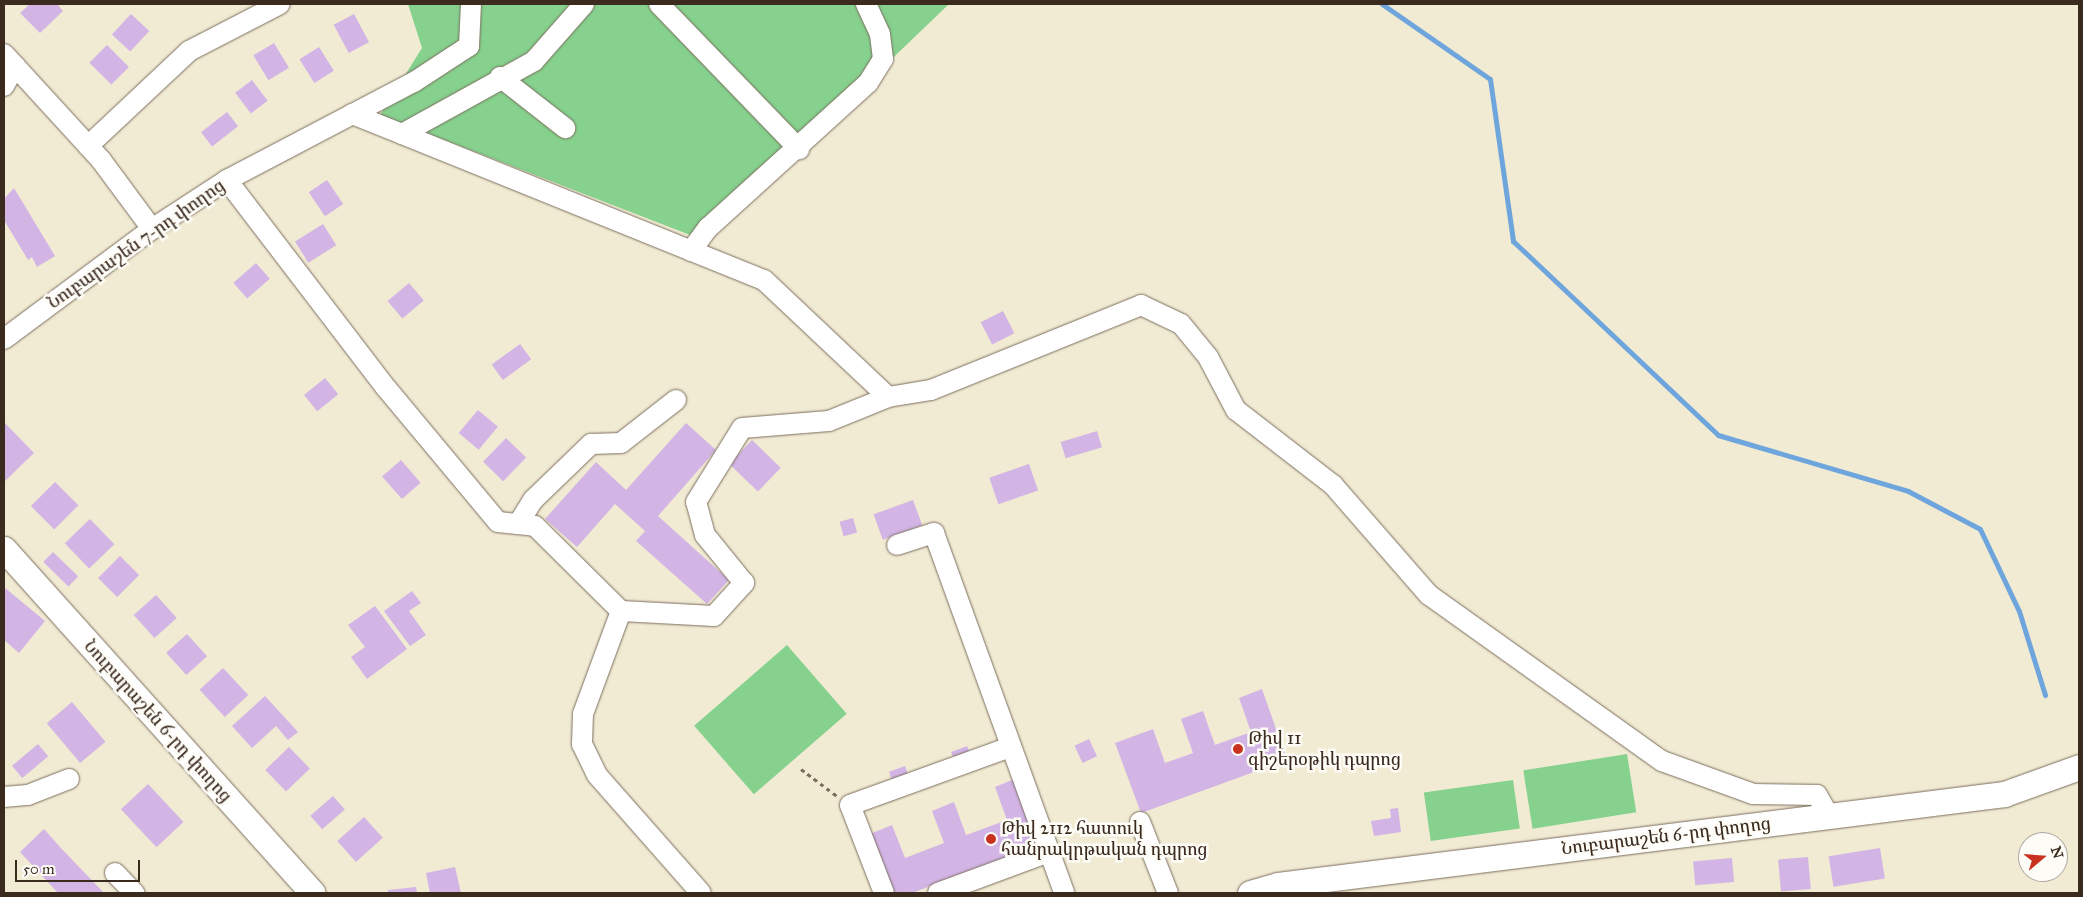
<!DOCTYPE html>
<html>
<head>
<meta charset="utf-8">
<style>
  body { margin:0 }
  #map { position:relative; width:2083px; height:897px; overflow:hidden; background:#f2ebd4; font-family:"IM FELL Great Primer","Noto Serif Armenian",serif }
  div>[style] { position:absolute }
  [style*='--x'] { left:calc(var(--x)*1px); top:calc(var(--y)*1px); width:calc(var(--w)*1px); rotate:calc(var(--a)*1deg) }
  .green>* { inset:0; background:#86d18e; transform-origin:0 0 }
  .stream>* { height:5px; margin:-2.5px; padding:0 2.5px; transform-origin:2.5px; border-radius:2.5px; background:#6da5dc }
  .building>* { inset:0; background:#d2b4e5; transform-origin:0 0 }
  .path>* { height:3px; margin-top:-1.5px; transform-origin:0; background:repeating-linear-gradient(90deg,#7b6e5e 0 4px,transparent 0 8px) }
  .roads { filter:drop-shadow(0 0 1px #7b6e5e) drop-shadow(0 0 1px #7b6e5e) }
  .minor>* { height:20px; margin:-10px; padding:0 10px; transform-origin:10px; border-radius:10px; background:#fff }
  .major>* { height:25px; margin:-12.5px; padding:0 12.5px; transform-origin:12.5px; border-radius:12.5px; background:#fff }
  .dots>* { width:14px; height:14px; translate:-50% -50%; box-sizing:border-box; border:2px solid #fdfcf7; border-radius:50% }
  span { translate:-50% -50%; white-space:nowrap; text-align:center; line-height:1.15; -webkit-text-stroke:5px #fdfcf7; paint-order:stroke }
  .street-label { font-size:18px; color:#3b2a1e }
  .poi-label { font-size:18px; color:#3b2a1e }
  .left { translate:0 -50%; text-align:left }
  .frame { position:absolute; inset:0; border:5px solid #3b2a1e; pointer-events:none }
  .north { position:absolute; left:2018px; top:832px; width:50px; height:50px; box-sizing:border-box; background:#fdfcf7; border:1px solid #afa8a0; border-radius:50%; rotate:72deg; font-size:14px; font-weight:700; line-height:20px; text-align:center; color:#3b2a1e }
  .north::after { content:''; display:block; margin:auto; width:18px; height:22px; background:#c8321e; clip-path:polygon(50% 0,100% 100%,50% 72%,0 100%) }
  .scale { position:absolute; left:15px; top:860px; width:125px; height:22px; box-sizing:border-box; border:2px solid #3b2a1e; border-top:0; padding-left:6px; font-size:15px; line-height:18px; white-space:nowrap; color:#3b2a1e; -webkit-text-stroke:4px #fdfcf7; paint-order:stroke }
</style>
</head>
<body>
<div id="map">
  <div class="green">
    <div style="clip-path:polygon(408px 4px,949px 4px,703px 240px,380px 115px,422px 48px)"></div>
    <div style="left:787px;top:645px;width:91px;height:123px;rotate:49deg"></div>
    <div style="left:1627px;top:754px;width:59px;height:105px;rotate:81deg"></div>
    <div style="left:1513px;top:780px;width:49px;height:90px;rotate:82deg"></div>
  </div>
  <div class="stream">
    <div style="--x:1382;--y:4;--w:131;--a:34.8"></div>
    <div style="--x:1490;--y:79;--w:164;--a:81.9"></div>
    <div style="--x:1513;--y:241;--w:282;--a:43.4"></div>
    <div style="--x:1718;--y:435;--w:198;--a:16.4"></div>
    <div style="--x:1908;--y:491;--w:81;--a:27.8"></div>
    <div style="--x:1980;--y:529;--w:91;--a:64.6"></div>
    <div style="--x:2019;--y:611;--w:88;--a:72.8"></div>
  </div>
  <div class="building">
    <div style="clip-path:polygon(30px 4px,57px 4px,63px 11px,40px 33px,20px 13px)"></div>
    <div style="left:131px;top:14px;width:25px;height:28px;rotate:43deg"></div>
    <div style="left:354px;top:14px;width:32px;height:23px;rotate:62deg"></div>
    <div style="left:274px;top:43px;width:29px;height:24px;rotate:59deg"></div>
    <div style="left:107px;top:45px;width:31px;height:25px;rotate:45deg"></div>
    <div style="left:319px;top:47px;width:28px;height:23px;rotate:58deg"></div>
    <div style="left:252px;top:80px;width:26px;height:21px;rotate:53deg"></div>
    <div style="left:227px;top:112px;width:18px;height:33px;rotate:52deg"></div>
    <div style="left:327px;top:180px;width:29px;height:22px;rotate:56deg"></div>
    <div style="clip-path:polygon(14px 188px,55px 256px,37px 267px,32px 257px,28px 260px,4px 220px,4px 199px)"></div>
    <div style="left:323px;top:224px;width:25px;height:33px;rotate:58deg"></div>
    <div style="left:256px;top:263px;width:21px;height:30px;rotate:49deg"></div>
    <div style="left:409px;top:283px;width:23px;height:28px;rotate:50deg"></div>
    <div style="left:1003px;top:311px;width:25px;height:25px;rotate:63deg"></div>
    <div style="left:520px;top:344px;width:19px;height:35px;rotate:54deg"></div>
    <div style="left:325px;top:378px;width:21px;height:27px;rotate:51deg"></div>
    <div style="left:478px;top:410px;width:26px;height:30px;rotate:40deg"></div>
    <div style="clip-path:polygon(4px 422px,34px 453px,4px 482px)"></div>
    <div style="clip-path:polygon(686px 423px,716px 450px,658px 516px,729px 580px,707px 604px,636px 541px,645px 531px,615px 504px,577px 547px,545px 519px,596px 462px,626px 490px)"></div>
    <div style="left:1097px;top:431px;width:17px;height:38px;rotate:73deg"></div>
    <div style="left:506px;top:438px;width:28px;height:33px;rotate:44deg"></div>
    <div style="left:752px;top:440px;width:40px;height:33px;rotate:44deg"></div>
    <div style="left:401px;top:460px;width:30px;height:25px;rotate:49deg"></div>
    <div style="left:1029px;top:464px;width:28px;height:42px;rotate:71deg"></div>
    <div style="left:55px;top:482px;width:33px;height:34px;rotate:45deg"></div>
    <div style="left:913px;top:500px;width:27px;height:42px;rotate:70deg"></div>
    <div style="left:853px;top:518px;width:15px;height:14px;rotate:74deg"></div>
    <div style="left:90px;top:519px;width:35px;height:35px;rotate:46deg"></div>
    <div style="left:53px;top:552px;width:35px;height:14px;rotate:44deg"></div>
    <div style="left:120px;top:556px;width:27px;height:31px;rotate:45deg"></div>
    <div style="clip-path:polygon(4px 587px,45px 621px,19px 653px,4px 640px)"></div>
    <div style="clip-path:polygon(412px 591px,421px 603px,409px 611px,426px 635px,410px 646px,384px 611px)"></div>
    <div style="left:156px;top:595px;width:31px;height:30px;rotate:48deg"></div>
    <div style="clip-path:polygon(375px 606px,407px 649px,367px 679px,351px 657px,365px 647px,348px 625px)"></div>
    <div style="left:187px;top:634px;width:30px;height:28px;rotate:48deg"></div>
    <div style="left:223px;top:668px;width:37px;height:32px;rotate:47deg"></div>
    <div style="clip-path:polygon(1262px 689px,1287px 760px,1141px 813px,1115px 743px,1153px 729px,1165px 763px,1193px 753px,1181px 719px,1203px 711px,1215px 745px,1251px 732px,1239px 698px)"></div>
    <div style="clip-path:polygon(265px 696px,298px 732px,288px 740px,276px 726px,252px 748px,232px 726px)"></div>
    <div style="left:72px;top:702px;width:52px;height:33px;rotate:50deg"></div>
    <div style="left:1089px;top:739px;width:19px;height:16px;rotate:65deg"></div>
    <div style="left:38px;top:744px;width:16px;height:34px;rotate:50deg"></div>
    <div style="left:967px;top:746px;width:14px;height:17px;rotate:69deg"></div>
    <div style="left:289px;top:747px;width:30px;height:33px;rotate:46deg"></div>
    <div style="left:905px;top:766px;width:15px;height:17px;rotate:70deg"></div>
    <div style="clip-path:polygon(1017px 778px,1042px 844px,912px 893px,892px 893px,870px 834px,892px 825px,905px 858px,944px 843px,932px 811px,954px 802px,966px 835px,1007px 820px,995px 787px)"></div>
    <div style="left:148px;top:784px;width:52px;height:37px;rotate:47deg"></div>
    <div style="left:333px;top:796px;width:18px;height:30px;rotate:49deg"></div>
    <div style="clip-path:polygon(1398px 808px,1401px 832px,1374px 836px,1371px 821px,1391px 818px,1390px 809px)"></div>
    <div style="left:364px;top:817px;width:28px;height:36px;rotate:48deg"></div>
    <div style="clip-path:polygon(44px 829px,59px 846px,104px 893px,58px 893px,20px 852px)"></div>
    <div style="left:1880px;top:848px;width:31px;height:52px;rotate:81deg"></div>
    <div style="left:1808px;top:857px;width:32px;height:30px;rotate:85deg"></div>
    <div style="left:1732px;top:858px;width:24px;height:39px;rotate:85deg"></div>
    <div style="clip-path:polygon(455px 867px,461px 893px,430px 893px,426px 873px)"></div>
    <div style="clip-path:polygon(416px 887px,417px 893px,388px 893px,388px 890px)"></div>
  </div>
  <div class="path">
    <div style="--x:801;--y:769;--w:45;--a:36.9"></div>
  </div>
  <div class="roads">
    <div class="minor">
      <div style="--x:659;--y:4;--w:202;--a:46"></div>
      <div style="--x:4;--y:54;--w:144;--a:47.5"></div>
      <div style="--x:101;--y:160;--w:86;--a:53.5"></div>
      <div style="--x:500;--y:77;--w:83;--a:38.1"></div>
      <div style="--x:4;--y:86;--w:23;--a:-61"></div>
      <div style="--x:352;--y:114;--w:54;--a:21.8"></div>
      <div style="--x:402;--y:134;--w:151;--a:-28.9"></div>
      <div style="--x:534;--y:61;--w:76;--a:-48.7"></div>
      <div style="--x:402;--y:134;--w:390;--a:22"></div>
      <div style="--x:764;--y:280;--w:170;--a:43.3"></div>
      <div style="--x:88;--y:146;--w:139;--a:-43.2"></div>
      <div style="--x:189;--y:51;--w:102;--a:-27.3"></div>
      <div style="--x:227;--y:180;--w:263;--a:52.6"></div>
      <div style="--x:387;--y:389;--w:173;--a:50.2"></div>
      <div style="--x:498;--y:522;--w:37;--a:6"></div>
      <div style="--x:535;--y:526;--w:121;--a:44.7"></div>
      <div style="--x:621;--y:611;--w:110;--a:110.3"></div>
      <div style="--x:583;--y:714;--w:30;--a:92"></div>
      <div style="--x:582;--y:744;--w:34;--a:64"></div>
      <div style="--x:597;--y:775;--w:157;--a:48.6"></div>
      <div style="--x:691;--y:251;--w:29;--a:-54"></div>
      <div style="--x:708;--y:228;--w:216;--a:-42.2"></div>
      <div style="--x:868;--y:83;--w:28;--a:-58"></div>
      <div style="--x:883;--y:59;--w:25;--a:-97"></div>
      <div style="--x:880;--y:34;--w:33;--a:-115"></div>
      <div style="--x:4;--y:339;--w:184;--a:-36.6"></div>
      <div style="--x:152;--y:229;--w:90;--a:-33.2"></div>
      <div style="--x:227;--y:180;--w:211;--a:-27.7"></div>
      <div style="--x:414;--y:82;--w:66;--a:-33.2"></div>
      <div style="--x:469;--y:46;--w:42;--a:-87.3"></div>
      <div style="--x:518;--y:524;--w:28;--a:-58"></div>
      <div style="--x:533;--y:500;--w:81;--a:-44"></div>
      <div style="--x:591;--y:444;--w:30;--a:-2"></div>
      <div style="--x:621;--y:443;--w:70;--a:-38"></div>
      <div style="--x:897;--y:545;--w:39;--a:-18"></div>
      <div style="--x:934;--y:533;--w:383;--a:70.1"></div>
      <div style="--x:621;--y:611;--w:93;--a:3.1"></div>
      <div style="--x:714;--y:616;--w:45;--a:-47.7"></div>
      <div style="--x:744;--y:583;--w:62;--a:-129.1"></div>
      <div style="--x:705;--y:535;--w:34;--a:-105"></div>
      <div style="--x:696;--y:502;--w:87;--a:-58.1"></div>
      <div style="--x:742;--y:428;--w:87;--a:-4.6"></div>
      <div style="--x:829;--y:421;--w:64;--a:-22.1"></div>
      <div style="--x:888;--y:397;--w:44;--a:-9.2"></div>
      <div style="--x:931;--y:390;--w:227;--a:-22"></div>
      <div style="--x:1141;--y:305;--w:44;--a:25.4"></div>
      <div style="--x:1181;--y:324;--w:43;--a:50.7"></div>
      <div style="--x:1208;--y:357;--w:60;--a:62.2"></div>
      <div style="--x:1236;--y:410;--w:123;--a:37.7"></div>
      <div style="--x:1333;--y:485;--w:146;--a:48.9"></div>
      <div style="--x:1429;--y:595;--w:286;--a:35.5"></div>
      <div style="--x:1662;--y:761;--w:97;--a:19.9"></div>
      <div style="--x:1753;--y:794;--w:64;--a:0.9"></div>
      <div style="--x:1817;--y:795;--w:24;--a:60"></div>
      <div style="--x:4;--y:797;--w:24;--a:-5"></div>
      <div style="--x:28;--y:795;--w:44;--a:-21.3"></div>
      <div style="--x:1140;--y:822;--w:76;--a:68.5"></div>
      <div style="--x:115;--y:873;--w:28;--a:46"></div>
      <div style="--x:884;--y:893;--w:94;--a:-111.1"></div>
      <div style="--x:850;--y:805;--w:170;--a:-19.9"></div>
      <div style="--x:938;--y:893;--w:118;--a:-20.3"></div>
    </div>
    <div class="major">
      <div style="--x:4;--y:549;--w:462;--a:48.1"></div>
      <div style="--x:1250;--y:893;--w:29;--a:-16"></div>
      <div style="--x:1278;--y:885;--w:732;--a:-7.14"></div>
      <div style="--x:2004;--y:794;--w:80;--a:-19.8"></div>
    </div>
  </div>
  <div class="dots">
    <div style="left:1238px;top:749px;background:#c8321e"></div>
    <div style="left:991px;top:839px;background:#c8321e"></div>
  </div>
  <div class="street-label">
    <span style="left:136px;top:244px;rotate:-35deg">Նուբարաշեն 7-րդ փողոց</span>
    <span style="left:158px;top:721px;rotate:48deg">Նուբարաշեն 6-րդ փողոց</span>
    <span style="left:1666px;top:836px;rotate:-7deg">Նուբարաշեն 6-րդ փողոց</span>
  </div>
  <div class="poi-label">
    <span class="left" style="left:1248px;top:749px">Թիվ 11<br>գիշերօթիկ դպրոց</span>
    <span class="left" style="left:1001px;top:839px">Թիվ 2112 հատուկ<br>հանրակրթական դպրոց</span>
  </div>
  <div class="frame"></div>
  <div class="north">N</div>
  <div class="scale">50 m</div>
</div>
</body>
</html>
